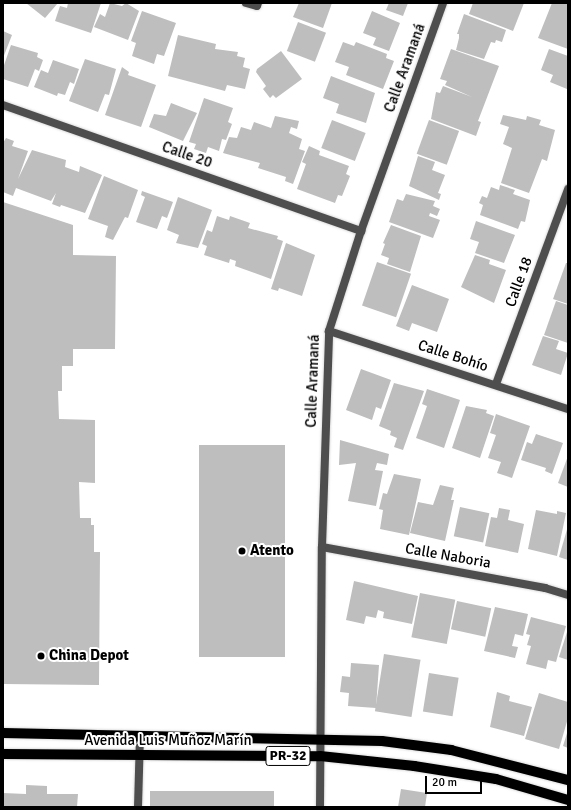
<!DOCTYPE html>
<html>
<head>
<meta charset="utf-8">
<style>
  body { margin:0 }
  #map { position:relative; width:571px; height:810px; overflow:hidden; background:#fff; font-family:Signika,sans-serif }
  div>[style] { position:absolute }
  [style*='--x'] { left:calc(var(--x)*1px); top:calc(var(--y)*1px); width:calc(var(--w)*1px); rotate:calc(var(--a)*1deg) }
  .building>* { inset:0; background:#bebebe; transform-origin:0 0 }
  .roads { filter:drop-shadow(0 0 1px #dbdbdb) drop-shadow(0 0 1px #dbdbdb) }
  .lane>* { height:8px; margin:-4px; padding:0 4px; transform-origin:4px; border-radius:4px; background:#4e4e4e }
  .street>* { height:8px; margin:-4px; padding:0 4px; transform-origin:4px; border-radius:4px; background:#4e4e4e }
  .primary>* { height:10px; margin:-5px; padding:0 5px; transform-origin:5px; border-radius:5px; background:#000 }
  .dots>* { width:11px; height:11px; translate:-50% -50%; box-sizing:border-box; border:2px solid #fff; border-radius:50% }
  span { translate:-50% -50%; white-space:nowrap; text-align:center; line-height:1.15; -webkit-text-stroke:4px #fff; paint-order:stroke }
  .shield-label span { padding:1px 3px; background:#fff; border:1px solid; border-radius:3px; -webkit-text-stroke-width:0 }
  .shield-label { font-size:14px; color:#000; font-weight:700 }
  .street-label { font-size:15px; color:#000 }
  .poi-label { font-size:15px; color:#000; font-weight:700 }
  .left { translate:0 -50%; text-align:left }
  .frame { position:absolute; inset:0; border:4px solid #000; pointer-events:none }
  .scale { position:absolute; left:425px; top:776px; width:57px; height:18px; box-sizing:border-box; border:2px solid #000; border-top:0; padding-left:5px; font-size:12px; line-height:14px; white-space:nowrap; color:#000; -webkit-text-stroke:3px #fff; paint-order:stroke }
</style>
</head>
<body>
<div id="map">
  <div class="building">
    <div style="clip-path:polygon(26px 3px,58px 3px,45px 18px)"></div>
    <div style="clip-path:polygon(68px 3px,101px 3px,91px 33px,55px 21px,60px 6px,67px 8px)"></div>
    <div style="clip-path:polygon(110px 3px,122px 6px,126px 3px,139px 11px,128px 40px,94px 27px,100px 14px,105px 17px)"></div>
    <div style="clip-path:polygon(299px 3px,332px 3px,323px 28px,293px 17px)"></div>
    <div style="clip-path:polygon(389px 3px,408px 3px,403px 16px,386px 10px)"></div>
    <div style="clip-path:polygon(473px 3px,524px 3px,513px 31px,469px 14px)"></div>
    <div style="clip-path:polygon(552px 3px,568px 3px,568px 49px,538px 38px)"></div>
    <div style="clip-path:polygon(142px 11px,176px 23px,164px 56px,157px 54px,154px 64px,132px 56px,136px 43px,131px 41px)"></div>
    <div style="clip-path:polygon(372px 11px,400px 23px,389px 51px,373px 45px,376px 38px,363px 33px)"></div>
    <div style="clip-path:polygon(464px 14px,506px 30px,502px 42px,496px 40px,495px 43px,491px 42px,484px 59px,456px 50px,459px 38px,459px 34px,457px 34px)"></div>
    <div style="left:298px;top:22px;width:30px;height:31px;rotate:21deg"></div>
    <div style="clip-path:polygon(3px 31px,12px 35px,3px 58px)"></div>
    <div style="clip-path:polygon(178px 35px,216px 44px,215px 49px,238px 52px,237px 56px,245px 58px,243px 67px,250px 69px,245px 89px,227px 85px,225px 91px,168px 76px)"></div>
    <div style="clip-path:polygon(343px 42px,354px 46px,356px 42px,387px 54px,386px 58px,394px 61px,383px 89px,346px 75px,349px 67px,335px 62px)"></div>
    <div style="clip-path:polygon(11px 45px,38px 53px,37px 57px,43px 60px,39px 71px,35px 69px,28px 87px,3px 79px,3px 68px)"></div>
    <div style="clip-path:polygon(451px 49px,499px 66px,478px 121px,481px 122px,476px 136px,431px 119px,436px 92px,440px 93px,443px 86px,472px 97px,445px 85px,447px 81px,440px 79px)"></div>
    <div style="clip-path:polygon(549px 49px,568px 56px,567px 89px,550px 82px,553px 75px,541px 70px)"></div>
    <div style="clip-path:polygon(281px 51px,302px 79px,276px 98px,273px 95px,270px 98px,263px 89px,266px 86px,256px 72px,257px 69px)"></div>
    <div style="clip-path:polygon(85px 59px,116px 69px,109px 95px,105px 94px,98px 112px,69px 101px)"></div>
    <div style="clip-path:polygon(53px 60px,79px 69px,74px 84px,70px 82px,65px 95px,58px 93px,57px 96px,34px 87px,41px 70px,48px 73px)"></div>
    <div style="clip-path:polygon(122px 67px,129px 72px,128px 75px,156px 85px,141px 127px,105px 115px)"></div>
    <div style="clip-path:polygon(331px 76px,375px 93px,366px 123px,336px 113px,339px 104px,323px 98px)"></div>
    <div style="clip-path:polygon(204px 98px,233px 108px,228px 122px,232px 124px,226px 140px,222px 139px,219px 151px,208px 147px,206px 153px,194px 149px,196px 144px,189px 142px)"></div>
    <div style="clip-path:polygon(171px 103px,197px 113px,183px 141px,149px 127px,154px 114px,166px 116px)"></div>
    <div style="clip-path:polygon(503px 115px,526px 120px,527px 116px,541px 120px,539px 125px,555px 130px,547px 161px,542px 159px,529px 193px,501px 183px,512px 148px,503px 144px,509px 127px,500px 124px)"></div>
    <div style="clip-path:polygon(275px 116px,299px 121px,297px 129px,291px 127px,289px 133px,302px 139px,299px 149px,305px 151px,293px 184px,285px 181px,286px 177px,258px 168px,260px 163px,223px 153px,229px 137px,237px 138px,241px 127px,251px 130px,254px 122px,271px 128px)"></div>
    <div style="left:332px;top:120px;width:36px;height:30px;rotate:21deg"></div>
    <div style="left:429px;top:120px;width:32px;height:36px;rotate:20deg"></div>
    <div style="clip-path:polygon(6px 138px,14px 141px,12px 146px,28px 151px,18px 179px,32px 150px,66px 160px,65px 167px,79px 172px,80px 166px,102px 175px,85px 213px,61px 205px,60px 207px,52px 204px,56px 193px,51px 201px,16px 188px,13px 196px,3px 192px,3px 143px)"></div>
    <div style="clip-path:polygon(309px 146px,320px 151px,319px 155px,349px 166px,346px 174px,350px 176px,342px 196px,338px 195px,335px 203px,297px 189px,306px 164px,302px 162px)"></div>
    <div style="clip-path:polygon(418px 156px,435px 162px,432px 170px,445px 175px,438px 193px,441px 194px,439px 200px,409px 186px)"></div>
    <div style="clip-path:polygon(104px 176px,138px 190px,128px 218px,125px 217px,113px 240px,105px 237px,108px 226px,88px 219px)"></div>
    <div style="clip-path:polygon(500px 185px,515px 190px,513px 194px,530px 200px,525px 222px,521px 221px,518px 229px,480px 215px,483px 205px,479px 203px,482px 196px,487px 198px,491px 187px,499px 190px)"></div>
    <div style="clip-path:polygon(142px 191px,173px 202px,167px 218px,162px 216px,157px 229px,136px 222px,145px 197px,141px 195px)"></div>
    <div style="clip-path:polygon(406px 194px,435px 201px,433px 206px,440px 209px,437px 216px,430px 213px,429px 216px,440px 220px,433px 238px,389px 222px,397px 199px,403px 201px)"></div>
    <div style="clip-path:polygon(178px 197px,212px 210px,198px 248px,176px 243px,179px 235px,167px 230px)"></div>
    <div style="clip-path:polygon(3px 202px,73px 225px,73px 255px,116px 256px,115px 349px,73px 349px,73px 366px,62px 366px,62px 391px,58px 391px,59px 419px,95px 420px,95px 483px,79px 482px,80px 518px,91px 518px,91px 525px,94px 525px,94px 552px,100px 552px,99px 685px,3px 684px)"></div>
    <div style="clip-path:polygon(217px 216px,229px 220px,230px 216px,250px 223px,248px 228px,278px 236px,277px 239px,283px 241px,271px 279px,235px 266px,236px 261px,230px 259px,229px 263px,204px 255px,207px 246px,202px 244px,207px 230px,212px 232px)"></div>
    <div style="clip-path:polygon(476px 221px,515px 235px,504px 263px,475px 253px,479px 242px,470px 239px)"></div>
    <div style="clip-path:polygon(391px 225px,421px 236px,410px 272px,387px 264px,389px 258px,381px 255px,385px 244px,383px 243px)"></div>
    <div style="clip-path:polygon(286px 243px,315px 255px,302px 296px,279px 288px,278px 291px,271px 289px)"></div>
    <div style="clip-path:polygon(475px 255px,490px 260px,489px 264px,506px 270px,494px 303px,461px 287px)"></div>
    <div style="left:377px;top:262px;width:36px;height:46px;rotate:19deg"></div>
    <div style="clip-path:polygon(566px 263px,568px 263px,568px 304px,553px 299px)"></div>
    <div style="clip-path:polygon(412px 285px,449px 299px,437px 332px,412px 323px,409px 331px,396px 326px)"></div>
    <div style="clip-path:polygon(556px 301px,568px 305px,568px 343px,544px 335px)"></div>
    <div style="clip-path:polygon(543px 336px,559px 341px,556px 349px,568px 353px,561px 375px,532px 365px)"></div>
    <div style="clip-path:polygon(361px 369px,391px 380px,381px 409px,376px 407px,372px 420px,346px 410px)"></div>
    <div style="clip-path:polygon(394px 383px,424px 391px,403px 450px,394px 447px,397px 438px,390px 435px,391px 431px,379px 426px)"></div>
    <div style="clip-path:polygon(427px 389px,460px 400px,444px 448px,416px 438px,427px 406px,422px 404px)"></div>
    <div style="clip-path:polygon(466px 406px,487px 410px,486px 413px,494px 416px,480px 458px,452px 448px)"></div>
    <div style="clip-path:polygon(496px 414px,530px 426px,512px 478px,497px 473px,501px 462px,488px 458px,496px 435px,490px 433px)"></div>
    <div style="clip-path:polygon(536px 434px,563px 443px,552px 474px,545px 471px,546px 468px,521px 460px,527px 442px,532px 444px)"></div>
    <div style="clip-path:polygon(340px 440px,389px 454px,387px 465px,377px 463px,375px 470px,383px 471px,376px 506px,348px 501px,356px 463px,339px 465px)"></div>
    <div style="left:199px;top:445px;width:86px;height:212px"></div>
    <div style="clip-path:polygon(568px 456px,568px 487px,558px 483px)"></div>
    <div style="clip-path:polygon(394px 474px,421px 479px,409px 535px,380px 529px,383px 510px,379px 509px,383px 493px,387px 494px)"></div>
    <div style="clip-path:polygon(440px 485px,454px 488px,451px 500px,454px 500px,445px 541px,410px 533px,418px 502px,433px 505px)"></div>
    <div style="left:460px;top:507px;width:30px;height:30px;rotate:12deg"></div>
    <div style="clip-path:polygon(499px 508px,510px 510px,508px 520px,524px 524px,518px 553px,485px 546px,491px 517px,497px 518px)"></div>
    <div style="clip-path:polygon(536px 510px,557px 514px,557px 511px,566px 513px,557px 556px,528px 549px)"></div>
    <div style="clip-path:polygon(568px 526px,568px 560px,559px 557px)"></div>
    <div style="clip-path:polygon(354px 581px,418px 596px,412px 624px,383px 618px,384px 612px,378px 610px,376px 618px,366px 616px,364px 624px,346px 620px)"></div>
    <div style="left:420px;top:593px;width:36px;height:45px;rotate:11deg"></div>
    <div style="left:457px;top:601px;width:35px;height:29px;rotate:12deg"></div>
    <div style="clip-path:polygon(495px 607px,528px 614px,523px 636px,515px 634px,512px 646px,518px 647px,515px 658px,484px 651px)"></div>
    <div style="clip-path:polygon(531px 617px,566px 626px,556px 662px,548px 660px,546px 669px,526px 664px,531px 646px,527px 645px,530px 635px,526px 634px)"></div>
    <div style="clip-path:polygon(568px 629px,568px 660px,559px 657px)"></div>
    <div style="left:384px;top:654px;width:37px;height:58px;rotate:9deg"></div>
    <div style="clip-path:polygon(351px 663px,379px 665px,376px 708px,348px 706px,349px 693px,340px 692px,342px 676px,350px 677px)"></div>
    <div style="left:429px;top:673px;width:30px;height:39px;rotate:9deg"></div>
    <div style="clip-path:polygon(497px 692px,510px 696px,509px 701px,532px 707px,524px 736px,490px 727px)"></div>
    <div style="clip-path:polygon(539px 693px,568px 702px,568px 718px,559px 749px,525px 739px)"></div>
    <div style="clip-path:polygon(568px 730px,568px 748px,563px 746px)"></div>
    <div style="clip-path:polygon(26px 785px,47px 786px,47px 794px,78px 794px,77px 807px,3px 807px,3px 793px,26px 794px)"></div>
    <div style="clip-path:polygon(401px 789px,427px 793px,425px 807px,398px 807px)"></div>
    <div style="left:150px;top:791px;width:124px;height:16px"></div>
  </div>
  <div class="roads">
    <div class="lane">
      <div style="--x:138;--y:807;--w:72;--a:-88.4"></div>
    </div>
    <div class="street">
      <div style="--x:246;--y:3;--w:11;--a:15"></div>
      <div style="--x:257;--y:6;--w:3;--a:-72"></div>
      <div style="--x:3;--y:105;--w:380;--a:19.4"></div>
      <div style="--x:329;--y:331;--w:251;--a:18.1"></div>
      <div style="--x:496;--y:384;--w:208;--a:-69.7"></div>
      <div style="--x:322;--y:547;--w:227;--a:10.4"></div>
      <div style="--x:545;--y:588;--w:24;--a:17"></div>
      <div style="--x:320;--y:807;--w:260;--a:-89.6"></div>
      <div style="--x:322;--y:547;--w:216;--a:-88.1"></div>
      <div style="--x:329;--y:331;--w:105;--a:-72.3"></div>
      <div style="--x:361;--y:231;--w:242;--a:-70.2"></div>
    </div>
    <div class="primary">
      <div style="--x:3;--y:733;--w:379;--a:1.2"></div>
      <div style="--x:382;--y:741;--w:70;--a:7.4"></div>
      <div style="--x:451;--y:750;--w:121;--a:14.4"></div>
      <div style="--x:3;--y:754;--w:317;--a:0.4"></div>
      <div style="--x:320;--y:756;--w:95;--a:6.1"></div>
      <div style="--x:414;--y:766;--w:83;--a:9"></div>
      <div style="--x:496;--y:779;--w:75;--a:16.3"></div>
    </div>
  </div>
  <div class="dots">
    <div style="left:242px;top:551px;background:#000"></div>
    <div style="left:41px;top:656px;background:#000"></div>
  </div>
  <div class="shield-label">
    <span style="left:288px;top:756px">PR-32</span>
  </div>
  <div class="street-label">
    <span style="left:405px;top:68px;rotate:-70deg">Calle Aramaná</span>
    <span style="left:187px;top:155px;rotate:19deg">Calle 20</span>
    <span style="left:519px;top:282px;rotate:-70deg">Calle 18</span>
    <span style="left:453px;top:356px;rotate:18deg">Calle Bohío</span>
    <span style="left:313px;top:381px;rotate:-88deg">Calle Aramaná</span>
    <span style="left:448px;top:556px;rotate:10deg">Calle Naboria</span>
    <span style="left:168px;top:741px">Avenida Luis Muñoz Marín</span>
  </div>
  <div class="poi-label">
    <span class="left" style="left:250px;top:551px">Atento</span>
    <span class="left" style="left:49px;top:656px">China Depot</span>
  </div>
  <div class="frame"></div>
  <div class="scale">20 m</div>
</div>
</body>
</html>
